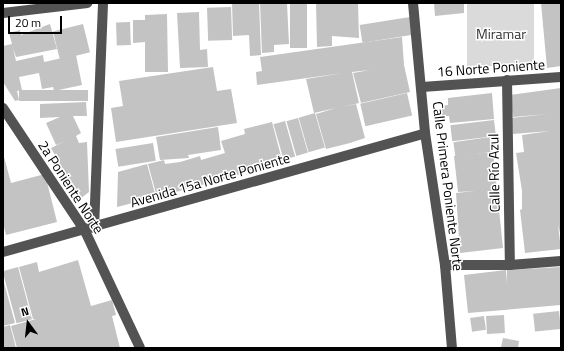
<!DOCTYPE html>
<html>
<head>
<meta charset="utf-8">
<style>
  body { margin:0 }
  #map { position:relative; width:564px; height:351px; overflow:hidden; background:#fff; font-family:"Titillium Web",sans-serif }
  div>[style] { position:absolute }
  [style*='--x'] { left:calc(var(--x)*1px); top:calc(var(--y)*1px); width:calc(var(--w)*1px); rotate:calc(var(--a)*1deg) }
  .green>* { inset:0; background:#dadada; transform-origin:0 0 }
  .building>* { inset:0; background:#c3c3c3; transform-origin:0 0 }
  .minor>* { height:10px; margin:-5px; padding:0 5px; transform-origin:5px; border-radius:5px; background:#535353 }
  span { translate:-50% -50%; white-space:nowrap; text-align:center; line-height:1.15; -webkit-text-stroke:3px #fff; paint-order:stroke }
  .park-label { font-size:14px; color:#313131 }
  .street-label { font-size:14px; color:#000 }
  .frame { position:absolute; inset:0; border:4px solid #000; pointer-events:none }
  .north { position:absolute; left:8px; top:303px; width:40px; height:40px; -webkit-text-stroke:3px #fff; paint-order:stroke; rotate:345deg; font-size:11px; font-weight:700; line-height:16px; text-align:center; color:#000 }
  .north::after { content:''; display:block; margin:auto; width:14px; height:18px; background:#000; clip-path:polygon(50% 0,100% 100%,50% 72%,0 100%) }
  .scale { position:absolute; left:8px; top:16px; width:54px; height:18px; box-sizing:border-box; border:2px solid #000; border-top:0; padding-left:5px; font-size:12px; line-height:14px; white-space:nowrap; color:#000; -webkit-text-stroke:3px #fff; paint-order:stroke }
</style>
</head>
<body>
<div id="map">
  <div class="green">
    <div style="left:467px;top:3px;width:67px;height:63px"></div>
  </div>
  <div class="building">
    <div style="clip-path:polygon(232px 3px,259px 3px,261px 55px,250px 56px,249px 35px,233px 36px)"></div>
    <div style="clip-path:polygon(260px 3px,287px 3px,289px 44px,274px 45px,274px 52px,262px 53px)"></div>
    <div style="left:290px;top:3px;width:17px;height:45px"></div>
    <div style="clip-path:polygon(316px 3px,358px 3px,359px 38px,332px 36px,332px 46px,317px 47px)"></div>
    <div style="clip-path:polygon(434px 3px,464px 3px,464px 13px,435px 16px)"></div>
    <div style="clip-path:polygon(541px 3px,561px 3px,561px 66px,547px 68px)"></div>
    <div style="left:231px;top:7px;width:33px;height:24px;rotate:88deg"></div>
    <div style="clip-path:polygon(199px 12px,200px 50px,207px 49px,208px 67px,180px 68px,177px 13px)"></div>
    <div style="clip-path:polygon(167px 14px,168px 72px,145px 72px,145px 42px,133px 43px,133px 20px,145px 20px,145px 15px)"></div>
    <div style="left:410px;top:17px;width:18px;height:51px;rotate:81deg"></div>
    <div style="left:130px;top:22px;width:23px;height:14px;rotate:88deg"></div>
    <div style="clip-path:polygon(50px 24px,57px 49px,16px 57px,13px 48px,16px 61px,43px 55px,44px 62px,76px 55px,82px 85px,54px 91px,53px 87px,42px 89px,39px 73px,19px 77px,22px 90px,17px 91px,19px 100px,15px 101px,3px 82px,3px 46px,12px 44px,9px 33px,20px 30px,21px 35px)"></div>
    <div style="left:83px;top:24px;width:29px;height:31px;rotate:76deg"></div>
    <div style="clip-path:polygon(402px 37px,404px 65px,410px 92px,361px 103px,353px 73px,370px 70px,352px 72px,359px 103px,341px 107px,356px 104px,365px 138px,350px 143px,326px 149px,316px 114px,336px 108px,314px 113px,306px 79px,343px 73px,257px 85px,256px 72px,262px 71px,260px 57px)"></div>
    <div style="clip-path:polygon(213px 67px,217px 91px,231px 89px,237px 123px,116px 142px,111px 108px,123px 106px,119px 81px)"></div>
    <div style="clip-path:polygon(561px 88px,561px 237px,558px 225px,561px 249px,525px 253px,520px 210px,522px 209px,522px 191px,516px 153px,524px 152px,522px 135px,550px 131px,513px 134px,511px 118px,548px 114px,513px 117px,510px 95px)"></div>
    <div style="left:88px;top:90px;width:11px;height:69px;rotate:90deg"></div>
    <div style="left:407px;top:93px;width:23px;height:48px;rotate:77deg"></div>
    <div style="clip-path:polygon(492px 93px,494px 119px,450px 123px,449px 116px,442px 116px,441px 106px,448px 105px,448px 98px)"></div>
    <div style="clip-path:polygon(86px 102px,87px 116px,73px 116px,81px 133px,76px 136px,79px 143px,87px 142px,89px 192px,80px 199px,51px 148px,65px 141px,56px 145px,46px 123px,60px 117px,40px 118px,40px 104px)"></div>
    <div style="left:315px;top:113px;width:36px;height:17px;rotate:74deg"></div>
    <div style="left:298px;top:118px;width:36px;height:12px;rotate:74deg"></div>
    <div style="left:494px;top:120px;width:16px;height:44px;rotate:83deg"></div>
    <div style="left:285px;top:121px;width:37px;height:12px;rotate:74deg"></div>
    <div style="clip-path:polygon(272px 122px,282px 160px,231px 177px,157px 197px,148px 164px,164px 160px,165px 164px,180px 162px,200px 156px,201px 160px,225px 153px,221px 141px,245px 134px,244px 129px)"></div>
    <div style="clip-path:polygon(218px 127px,221px 150px,188px 155px,189px 158px,160px 160px,156px 137px)"></div>
    <div style="left:490px;top:137px;width:15px;height:37px;rotate:82deg"></div>
    <div style="left:153px;top:143px;width:18px;height:38px;rotate:81deg"></div>
    <div style="clip-path:polygon(493px 152px,503px 248px,460px 253px,456px 193px,475px 191px,458px 192px,454px 156px)"></div>
    <div style="clip-path:polygon(3px 153px,11px 183px,45px 174px,57px 222px,6px 235px,3px 223px)"></div>
    <div style="clip-path:polygon(147px 164px,156px 197px,117px 207px,118px 172px)"></div>
    <div style="clip-path:polygon(78px 260px,91px 306px,112px 300px,116px 315px,112px 316px,120px 348px,17px 348px,11px 326px,36px 319px,33px 319px,19px 267px,37px 262px,39px 272px)"></div>
    <div style="left:18px;top:267px;width:54px;height:16px;rotate:75deg"></div>
    <div style="clip-path:polygon(561px 267px,561px 305px,468px 313px,464px 275px,506px 270px,507px 284px,507px 270px)"></div>
    <div style="clip-path:polygon(3px 279px,15px 323px,3px 326px)"></div>
    <div style="left:559px;top:311px;width:18px;height:26px;rotate:84deg"></div>
    <div style="left:504px;top:315px;width:18px;height:18px;rotate:87deg"></div>
    <div style="left:484px;top:316px;width:14px;height:14px;rotate:82deg"></div>
    <div style="clip-path:polygon(10px 325px,16px 348px,3px 348px,3px 327px)"></div>
    <div style="clip-path:polygon(503px 338px,519px 341px,518px 348px,501px 347px)"></div>
  </div>
  <div class="minor">
    <div style="--x:413;--y:3;--w:131;--a:84.7"></div>
    <div style="--x:425;--y:133;--w:134;--a:81.4"></div>
    <div style="--x:445;--y:265;--w:83;--a:85.2"></div>
    <div style="--x:3;--y:13;--w:85;--a:-6.8"></div>
    <div style="--x:507;--y:80;--w:185;--a:89.1"></div>
    <div style="--x:422;--y:87;--w:139;--a:-4.1"></div>
    <div style="--x:3;--y:108;--w:148;--a:56.3"></div>
    <div style="--x:85;--y:231;--w:129;--a:64.8"></div>
    <div style="--x:94;--y:228;--w:225;--a:-87.7"></div>
    <div style="--x:3;--y:252;--w:438;--a:-15.7"></div>
    <div style="--x:445;--y:265;--w:65;--a:0"></div>
    <div style="--x:510;--y:265;--w:51;--a:-4.5"></div>
  </div>
  <div class="park-label">
    <span style="left:501px;top:34px">Miramar</span>
  </div>
  <div class="street-label">
    <span style="left:491px;top:68px;rotate:-4deg">16 Norte Poniente</span>
    <span style="left:494px;top:173px;rotate:-91deg">Calle Río Azul</span>
    <span style="left:210px;top:180px;rotate:-16deg">Avenida 15a Norte Poniente</span>
    <span style="left:448px;top:186px;rotate:83deg">Calle Primera Poniente Norte</span>
    <span style="left:71px;top:187px;rotate:57deg">2a Poniente Norte</span>
  </div>
  <div class="frame"></div>
  <div class="north">N</div>
  <div class="scale">20 m</div>
</div>
</body>
</html>
